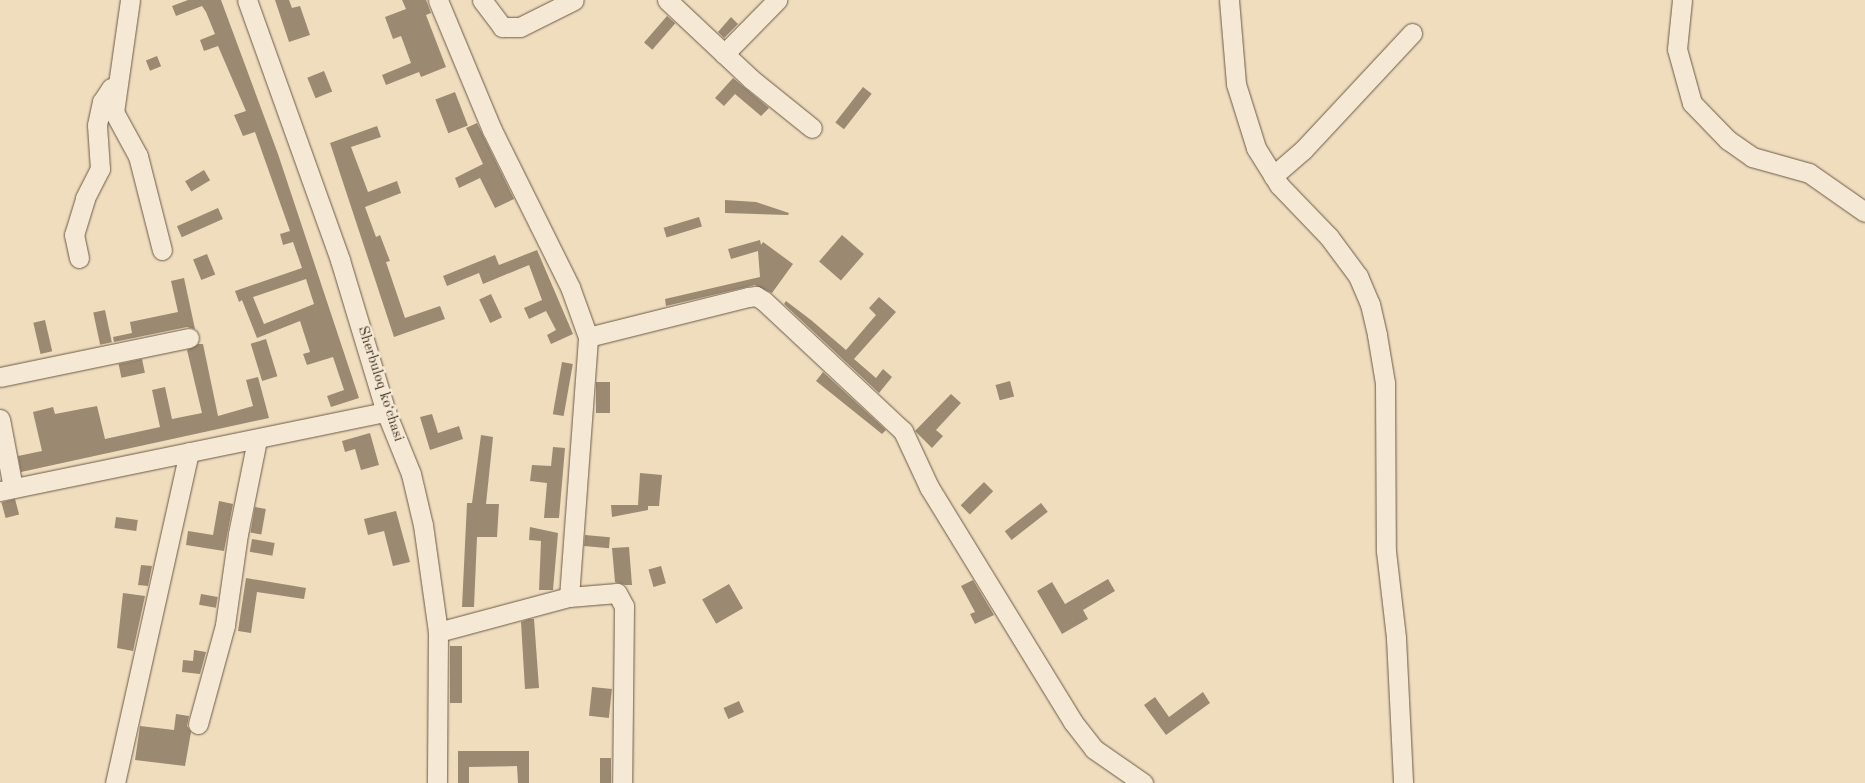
<!DOCTYPE html>
<html>
<head>
<meta charset="utf-8">
<style>
  body { margin:0 }
  #map { position:relative; width:1865px; height:783px; overflow:hidden; background:#f0ddbe; font-family:"Old Standard TT",serif }
  div>[style] { position:absolute }
  [style*='--x'] { left:calc(var(--x)*1px); top:calc(var(--y)*1px); width:calc(var(--w)*1px); rotate:calc(var(--a)*1deg) }
  .building>* { inset:0; background:#9b8972; transform-origin:0 0 }
  .roads { filter:drop-shadow(0 0 1px #6b5a48) drop-shadow(0 0 1px #6b5a48) }
  .minor>* { height:19px; margin:-9.5px; padding:0 9.5px; transform-origin:9.5px; border-radius:9.5px; background:#f5e9d5 }
  span { translate:-50% -50%; white-space:nowrap; text-align:center; line-height:1.15; -webkit-text-stroke:4.5px #f5e9d5; paint-order:stroke }
  .street-label { font-size:15px; color:#3f2f20 }
</style>
</head>
<body>
<div id="map">
  <div class="building">
    <div style="clip-path:polygon(evenodd,188px 0,221px 0,278px 154px,359px 398px,331px 407px,327px 396px,344px 390px,333px 357px,307px 365px,303px 354px,310px 352px,300px 321px,257px 338px,242px 300px,239px 302px,235px 291px,302px 268px,293px 242px,283px 245px,280px 234px,290px 231px,255px 132px,243px 136px,234px 115px,246px 111px,218px 46px,204px 51px,200px 40px,215px 34px,206px 12px,202px 6px,176px 16px,172px 6px,188px 0,306px 279px,314px 304px,264px 324px,253px 297px,306px 279px)"></div>
    <div style="clip-path:polygon(275px 0,289px 0,292px 8px,300px 6px,310px 35px,289px 42px)"></div>
    <div style="clip-path:polygon(402px 0,426px 0,431px 13px,426px 15px,446px 67px,421px 77px,419px 72px,386px 85px,382px 75px,411px 63px,401px 36px,393px 39px,385px 17px,406px 9px)"></div>
    <div style="left:667px;top:16px;width:11px;height:35px;rotate:41deg"></div>
    <div style="clip-path:polygon(731px 17px,738px 24px,724px 38px,718px 32px)"></div>
    <div style="left:157px;top:56px;width:11px;height:12px;rotate:68deg"></div>
    <div style="left:324px;top:71px;width:22px;height:18px;rotate:68deg"></div>
    <div style="clip-path:polygon(733px 78px,769px 108px,761px 116px,735px 94px,724px 106px,715px 98px)"></div>
    <div style="left:863px;top:87px;width:11px;height:45px;rotate:38deg"></div>
    <div style="left:455px;top:92px;width:36px;height:21px;rotate:69deg"></div>
    <div style="clip-path:polygon(477px 123px,514px 199px,495px 208px,480px 178px,459px 188px,455px 178px,483px 164px,466px 128px)"></div>
    <div style="clip-path:polygon(377px 126px,381px 137px,351px 147px,368px 192px,397px 181px,401px 193px,365px 207px,376px 237px,380px 235px,390px 261px,386px 262px,405px 318px,440px 306px,445px 319px,394px 337px,330px 143px)"></div>
    <div style="left:204px;top:170px;width:12px;height:22px;rotate:59deg"></div>
    <div style="clip-path:polygon(725px 200px,756px 202px,789px 213px,788px 215px,725px 213px)"></div>
    <div style="left:218px;top:208px;width:12px;height:45px;rotate:66deg"></div>
    <div style="left:699px;top:217px;width:10px;height:37px;rotate:73deg"></div>
    <div style="left:842px;top:235px;width:29px;height:35px;rotate:41deg"></div>
    <div style="clip-path:polygon(760px 240px,761px 245px,763px 242px,793px 264px,772px 293px,755px 285px,666px 306px,665px 299px,760px 277px,758px 251px,731px 259px,728px 249px)"></div>
    <div style="clip-path:polygon(537px 250px,573px 334px,551px 344px,547px 335px,556px 330px,546px 311px,529px 319px,524px 308px,542px 300px,529px 265px,483px 284px,479px 273px,447px 286px,443px 276px,495px 255px,499px 265px)"></div>
    <div style="left:207px;top:254px;width:22px;height:15px;rotate:68deg"></div>
    <div style="clip-path:polygon(184px 278px,195px 329px,187px 327px,114px 342px,113px 337px,132px 333px,130px 322px,178px 312px,171px 281px)"></div>
    <div style="left:491px;top:294px;width:26px;height:13px;rotate:65deg"></div>
    <div style="clip-path:polygon(879px 297px,896px 312px,854px 359px,876px 378px,883px 369px,892px 377px,879px 393px,784px 304px,786px 301px,811px 320px,846px 350px,876px 315px,869px 308px)"></div>
    <div style="left:105px;top:310px;width:33px;height:12px;rotate:78deg"></div>
    <div style="left:45px;top:320px;width:32px;height:12px;rotate:77deg"></div>
    <div style="left:266px;top:339px;width:39px;height:16px;rotate:73deg"></div>
    <div style="clip-path:polygon(198px 344px,203px 344px,218px 416px,253px 406px,246px 380px,258px 377px,269px 418px,21px 472px,18px 456px,42px 451px,33px 412px,53px 407px,55px 414px,97px 406px,105px 439px,160px 427px,152px 390px,165px 387px,172px 419px,202px 413px,187px 350px)"></div>
    <div style="left:142px;top:359px;width:14px;height:24px;rotate:78deg"></div>
    <div style="left:562px;top:362px;width:11px;height:53px;rotate:10deg"></div>
    <div style="clip-path:polygon(823px 372px,886px 430px,882px 434px,816px 381px)"></div>
    <div style="left:1010px;top:381px;width:16px;height:15px;rotate:75deg"></div>
    <div style="left:596px;top:382px;width:14px;height:31px"></div>
    <div style="clip-path:polygon(951px 394px,961px 403px,936px 430px,943px 436px,932px 448px,915px 431px)"></div>
    <div style="clip-path:polygon(432px 414px,438px 433px,459px 426px,463px 439px,430px 450px,420px 417px)"></div>
    <div style="clip-path:polygon(370px 433px,379px 465px,361px 470px,355px 449px,345px 452px,342px 441px)"></div>
    <div style="clip-path:polygon(481px 435px,493px 437px,486px 504px,499px 504px,497px 537px,477px 537px,474px 607px,462px 607px,467px 503px,472px 503px)"></div>
    <div style="clip-path:polygon(553px 447px,565px 448px,559px 518px,544px 518px,547px 483px,530px 481px,532px 465px,551px 466px)"></div>
    <div style="clip-path:polygon(640px 473px,662px 475px,659px 506px,648px 506px,648px 510px,612px 517px,611px 505px,638px 505px)"></div>
    <div style="left:984px;top:482px;width:13px;height:33px;rotate:45deg"></div>
    <div style="left:15px;top:499px;width:16px;height:14px;rotate:75deg"></div>
    <div style="clip-path:polygon(219px 501px,233px 504px,224px 551px,186px 545px,188px 531px,213px 535px)"></div>
    <div style="left:1041px;top:503px;width:11px;height:46px;rotate:52deg"></div>
    <div style="left:255px;top:507px;width:11px;height:26px;rotate:10deg"></div>
    <div style="clip-path:polygon(396px 511px,410px 562px,393px 566px,384px 531px,368px 535px,364px 519px)"></div>
    <div style="left:116px;top:517px;width:22px;height:11px;rotate:8deg"></div>
    <div style="clip-path:polygon(530px 527px,558px 533px,553px 590px,539px 590px,541px 541px,529px 540px)"></div>
    <div style="left:585px;top:535px;width:25px;height:11px;rotate:5deg"></div>
    <div style="left:252px;top:539px;width:23px;height:13px;rotate:10deg"></div>
    <div style="clip-path:polygon(629px 547px,632px 585px,625px 585px,615px 582px,612px 548px)"></div>
    <div style="clip-path:polygon(141px 565px,152px 566px,148px 586px,138px 585px)"></div>
    <div style="left:661px;top:566px;width:18px;height:13px;rotate:74deg"></div>
    <div style="clip-path:polygon(246px 578px,306px 588px,304px 599px,257px 592px,251px 633px,238px 631px)"></div>
    <div style="clip-path:polygon(1108px 579px,1115px 591px,1083px 610px,1088px 619px,1062px 634px,1037px 591px,1052px 582px,1065px 604px)"></div>
    <div style="clip-path:polygon(973px 580px,994px 615px,975px 624px,970px 614px,975px 612px,961px 586px)"></div>
    <div style="left:729px;top:584px;width:28px;height:31px;rotate:60deg"></div>
    <div style="clip-path:polygon(123px 593px,145px 596px,133px 651px,117px 648px)"></div>
    <div style="left:201px;top:594px;width:17px;height:11px;rotate:10deg"></div>
    <div style="clip-path:polygon(529px 619px,534px 619px,539px 688px,525px 689px,521px 622px)"></div>
    <div style="left:450px;top:646px;width:12px;height:57px"></div>
    <div style="clip-path:polygon(194px 650px,206px 652px,200px 674px,182px 672px,183px 660px,193px 661px)"></div>
    <div style="left:592px;top:687px;width:20px;height:29px;rotate:6deg"></div>
    <div style="clip-path:polygon(1203px 692px,1210px 703px,1166px 735px,1144px 705px,1155px 697px,1169px 717px)"></div>
    <div style="left:739px;top:701px;width:12px;height:17px;rotate:66deg"></div>
    <div style="clip-path:polygon(176px 714px,189px 716px,187px 726px,191px 732px,185px 766px,135px 760px,140px 726px,174px 730px)"></div>
    <div style="clip-path:polygon(458px 751px,529px 751px,529px 783px,518px 783px,517px 766px,469px 767px,469px 783px,458px 783px)"></div>
    <div style="left:600px;top:758px;width:11px;height:25px"></div>
  </div>
  <div class="roads">
    <div class="minor">
      <div style="--x:130;--y:0;--w:113;--a:98.1"></div>
      <div style="--x:114;--y:112;--w:50;--a:61.4"></div>
      <div style="--x:138;--y:156;--w:97;--a:75.7"></div>
      <div style="--x:247;--y:0;--w:276;--a:70.3"></div>
      <div style="--x:340;--y:260;--w:159;--a:73.2"></div>
      <div style="--x:386;--y:412;--w:67;--a:68"></div>
      <div style="--x:411;--y:474;--w:52;--a:76.8"></div>
      <div style="--x:423;--y:525;--w:108;--a:82"></div>
      <div style="--x:438;--y:632;--w:151;--a:90.4"></div>
      <div style="--x:482;--y:0;--w:34;--a:53"></div>
      <div style="--x:502;--y:27;--w:18;--a:0"></div>
      <div style="--x:520;--y:27;--w:60;--a:-26.6"></div>
      <div style="--x:667;--y:0;--w:115;--a:43.2"></div>
      <div style="--x:751;--y:79;--w:78;--a:38.8"></div>
      <div style="--x:1229;--y:0;--w:84;--a:85.2"></div>
      <div style="--x:1236;--y:84;--w:67;--a:72.6"></div>
      <div style="--x:1256;--y:148;--w:44;--a:58.1"></div>
      <div style="--x:1279;--y:185;--w:72;--a:46.1"></div>
      <div style="--x:1329;--y:237;--w:49;--a:53.4"></div>
      <div style="--x:1358;--y:276;--w:30;--a:67"></div>
      <div style="--x:1370;--y:304;--w:32;--a:77"></div>
      <div style="--x:1377;--y:335;--w:49;--a:80.5"></div>
      <div style="--x:1385;--y:383;--w:168;--a:89.7"></div>
      <div style="--x:1386;--y:551;--w:88;--a:83.4"></div>
      <div style="--x:1396;--y:638;--w:145;--a:87.2"></div>
      <div style="--x:1682;--y:0;--w:49;--a:95.8"></div>
      <div style="--x:1677;--y:49;--w:56;--a:74.5"></div>
      <div style="--x:1692;--y:103;--w:52;--a:45.8"></div>
      <div style="--x:1728;--y:140;--w:29;--a:35"></div>
      <div style="--x:1752;--y:157;--w:59;--a:15.7"></div>
      <div style="--x:1809;--y:173;--w:68;--a:34.9"></div>
      <div style="--x:724;--y:54;--w:76;--a:-45.5"></div>
      <div style="--x:1273;--y:176;--w:40;--a:-41"></div>
      <div style="--x:1303;--y:150;--w:160;--a:-47"></div>
      <div style="--x:79;--y:258;--w:24;--a:-102"></div>
      <div style="--x:74;--y:235;--w:39;--a:-73"></div>
      <div style="--x:85;--y:198;--w:33;--a:-63"></div>
      <div style="--x:100;--y:169;--w:44;--a:-93.9"></div>
      <div style="--x:97;--y:125;--w:24;--a:-78"></div>
      <div style="--x:102;--y:102;--w:17;--a:-57"></div>
      <div style="--x:588;--y:337;--w:165;--a:-14"></div>
      <div style="--x:748;--y:297;--w:8;--a:-7"></div>
      <div style="--x:756;--y:296;--w:9;--a:32"></div>
      <div style="--x:764;--y:301;--w:190;--a:43.1"></div>
      <div style="--x:903;--y:431;--w:62;--a:65.1"></div>
      <div style="--x:929;--y:487;--w:276;--a:58.5"></div>
      <div style="--x:1073;--y:722;--w:34;--a:52"></div>
      <div style="--x:1094;--y:749;--w:60;--a:34.8"></div>
      <div style="--x:0;--y:377;--w:193;--a:-11.7"></div>
      <div style="--x:0;--y:419;--w:70;--a:79.3"></div>
      <div style="--x:0;--y:491;--w:394;--a:-11.6"></div>
      <div style="--x:569;--y:597;--w:48;--a:-4.8"></div>
      <div style="--x:617;--y:593;--w:15;--a:62"></div>
      <div style="--x:624;--y:606;--w:177;--a:90.6"></div>
      <div style="--x:438;--y:632;--w:136;--a:-15"></div>
      <div style="--x:569;--y:597;--w:261;--a:-85.8"></div>
      <div style="--x:588;--y:337;--w:53;--a:-109.8"></div>
      <div style="--x:570;--y:287;--w:175;--a:-116.4"></div>
      <div style="--x:492;--y:130;--w:141;--a:-112.6"></div>
      <div style="--x:198;--y:724;--w:103;--a:-74.7"></div>
      <div style="--x:225;--y:625;--w:92;--a:-81.9"></div>
      <div style="--x:238;--y:534;--w:96;--a:-78.6"></div>
      <div style="--x:115;--y:783;--w:339;--a:-77.4"></div>
    </div>
  </div>
  <div class="street-label">
    <span style="left:380px;top:384px;rotate:72deg">Sherbuloq koʻchasi</span>
  </div>
</div>
</body>
</html>
